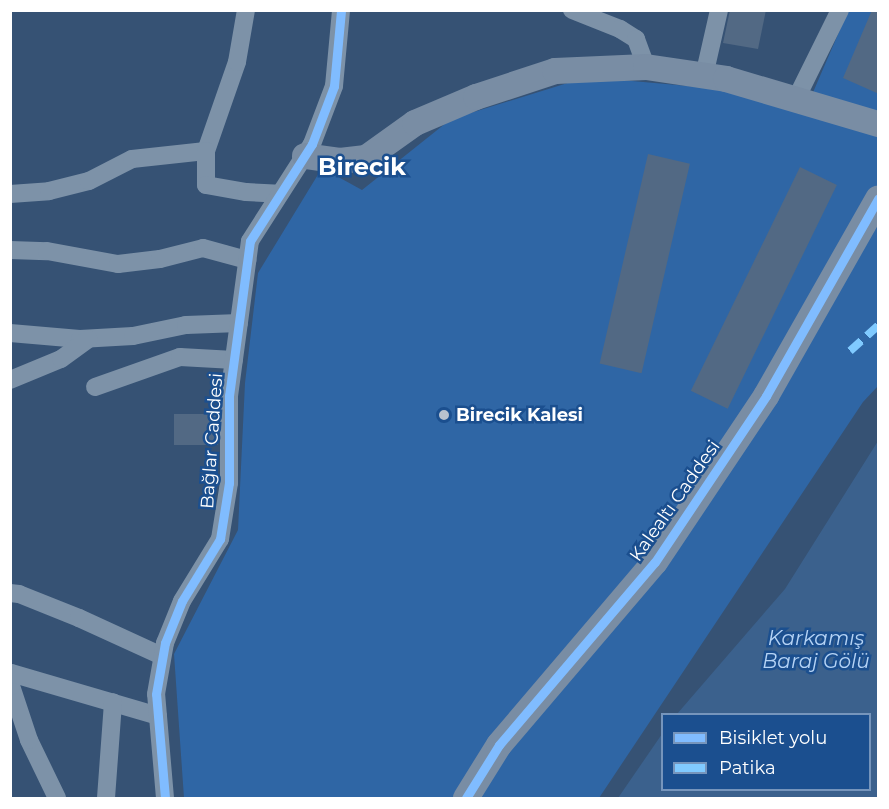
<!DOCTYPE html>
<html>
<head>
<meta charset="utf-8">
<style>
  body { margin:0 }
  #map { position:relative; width:889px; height:809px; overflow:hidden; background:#365274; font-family:Montserrat,sans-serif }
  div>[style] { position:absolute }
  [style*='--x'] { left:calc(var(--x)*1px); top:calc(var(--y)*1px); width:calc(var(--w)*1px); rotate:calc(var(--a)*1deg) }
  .green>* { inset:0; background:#2f66a5 }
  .water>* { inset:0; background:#3b618d }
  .building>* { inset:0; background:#526984; transform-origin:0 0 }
  .street>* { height:18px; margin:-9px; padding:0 9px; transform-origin:9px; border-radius:9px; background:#7d92a8 }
  .secondary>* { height:26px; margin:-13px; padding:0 13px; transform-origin:13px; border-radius:13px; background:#798da4 }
  .quiet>* { height:8px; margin-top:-4px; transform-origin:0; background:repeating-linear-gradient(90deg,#80caff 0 15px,transparent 0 23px) }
  .cycleway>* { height:9px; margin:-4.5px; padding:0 4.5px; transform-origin:4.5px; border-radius:4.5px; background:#80bcff }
  .dots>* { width:16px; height:16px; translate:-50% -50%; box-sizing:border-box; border:3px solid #1b4f8f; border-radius:50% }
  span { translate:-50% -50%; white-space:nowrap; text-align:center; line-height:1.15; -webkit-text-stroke:5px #1b4f8f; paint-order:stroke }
  .poi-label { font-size:18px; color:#fff; font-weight:700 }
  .left { translate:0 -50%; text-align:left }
  .street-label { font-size:18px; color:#fff }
  .water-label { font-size:20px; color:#b5d3f5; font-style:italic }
  .district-label { font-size:24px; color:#fff; font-weight:700 }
  .frame { position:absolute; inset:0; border:12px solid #fff; pointer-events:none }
  .legend { position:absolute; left:661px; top:713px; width:210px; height:78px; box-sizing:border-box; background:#1b4f8f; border:2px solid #7695bc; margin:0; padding:8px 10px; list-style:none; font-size:18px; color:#fff }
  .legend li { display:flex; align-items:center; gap:12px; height:30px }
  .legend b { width:30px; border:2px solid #7695bc }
</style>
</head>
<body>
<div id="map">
  <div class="green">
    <div style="clip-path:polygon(848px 11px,878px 11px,878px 386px,863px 402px,599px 798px,184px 798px,174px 654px,238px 530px,245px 383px,258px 273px,322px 168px,362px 190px,451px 119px,587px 77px,811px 97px)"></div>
  </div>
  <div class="water">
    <div style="clip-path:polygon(878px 441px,878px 798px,618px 798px,662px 734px,662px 790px,870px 790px,870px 714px,677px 714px,785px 589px)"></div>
  </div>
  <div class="building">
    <div style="clip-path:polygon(730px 10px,766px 10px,758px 49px,723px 43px)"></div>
    <div style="clip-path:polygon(872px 10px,879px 10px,879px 94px,843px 78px)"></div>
    <div style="left:648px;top:154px;width:43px;height:215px;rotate:13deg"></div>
    <div style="left:800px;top:167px;width:41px;height:249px;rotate:26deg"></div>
    <div style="left:218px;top:414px;width:31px;height:44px;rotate:90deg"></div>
  </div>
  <div class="street">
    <div style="--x:572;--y:10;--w:52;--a:21.6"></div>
    <div style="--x:620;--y:29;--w:19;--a:32"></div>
    <div style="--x:636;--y:39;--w:30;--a:70"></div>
    <div style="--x:704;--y:76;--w:68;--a:-77.2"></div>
    <div style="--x:796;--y:99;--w:99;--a:-63.7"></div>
    <div style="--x:206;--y:151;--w:94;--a:-70.8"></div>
    <div style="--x:237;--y:62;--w:53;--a:-80.2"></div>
    <div style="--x:10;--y:194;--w:39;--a:-4"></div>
    <div style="--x:49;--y:191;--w:41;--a:-14"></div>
    <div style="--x:89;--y:181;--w:48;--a:-27.1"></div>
    <div style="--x:132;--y:159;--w:74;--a:-6.2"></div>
    <div style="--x:206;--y:151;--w:34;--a:90"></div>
    <div style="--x:206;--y:185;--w:41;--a:9.9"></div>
    <div style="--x:246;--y:192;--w:33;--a:3"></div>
    <div style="--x:10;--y:250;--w:37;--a:2"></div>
    <div style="--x:47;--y:251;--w:72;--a:10.4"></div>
    <div style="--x:118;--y:264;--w:42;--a:-6.8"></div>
    <div style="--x:160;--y:259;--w:44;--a:-14.3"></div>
    <div style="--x:203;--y:248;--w:46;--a:15.3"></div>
    <div style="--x:10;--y:333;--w:70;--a:4.9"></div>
    <div style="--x:80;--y:339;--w:53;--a:-3.2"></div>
    <div style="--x:133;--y:336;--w:54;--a:-11.7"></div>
    <div style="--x:186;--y:325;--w:53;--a:-2.2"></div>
    <div style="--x:10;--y:380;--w:55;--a:-22.4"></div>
    <div style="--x:61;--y:359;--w:34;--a:-36"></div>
    <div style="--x:95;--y:387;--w:90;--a:-19.4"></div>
    <div style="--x:180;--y:357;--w:54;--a:3.2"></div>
    <div style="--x:10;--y:593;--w:9;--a:6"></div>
    <div style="--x:19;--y:594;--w:65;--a:21.8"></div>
    <div style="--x:79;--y:618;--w:91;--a:24.6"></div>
    <div style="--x:57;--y:798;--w:64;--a:-115.8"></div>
    <div style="--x:29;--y:740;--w:57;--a:-108.4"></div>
    <div style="--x:11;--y:686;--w:13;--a:-90"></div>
    <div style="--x:11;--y:673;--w:153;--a:16.3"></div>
    <div style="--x:106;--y:798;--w:96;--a:-85.8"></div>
    <div style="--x:165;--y:798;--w:104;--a:-94.9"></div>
    <div style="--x:156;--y:694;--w:52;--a:-80"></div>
    <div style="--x:165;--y:643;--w:45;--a:-68"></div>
    <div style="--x:182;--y:601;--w:73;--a:-58.5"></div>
    <div style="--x:220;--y:539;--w:57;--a:-80.9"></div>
    <div style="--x:229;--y:483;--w:87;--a:-90"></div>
    <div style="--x:229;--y:396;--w:156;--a:-82.3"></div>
    <div style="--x:250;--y:241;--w:115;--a:-57.4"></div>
    <div style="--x:312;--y:144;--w:62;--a:-69.2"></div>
    <div style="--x:334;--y:86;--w:76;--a:-84.7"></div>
  </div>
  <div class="secondary">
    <div style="--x:305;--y:156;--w:35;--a:8"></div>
    <div style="--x:340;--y:161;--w:26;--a:-7"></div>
    <div style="--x:366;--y:158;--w:60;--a:-35.5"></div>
    <div style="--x:415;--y:123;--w:66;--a:-23.1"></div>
    <div style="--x:476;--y:97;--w:83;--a:-18.2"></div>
    <div style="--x:555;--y:71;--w:91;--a:-2.5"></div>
    <div style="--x:646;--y:67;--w:81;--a:8.5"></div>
    <div style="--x:726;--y:79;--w:159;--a:16.5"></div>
    <div style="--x:466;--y:798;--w:62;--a:-58.1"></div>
    <div style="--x:499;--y:745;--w:240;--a:-49.6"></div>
    <div style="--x:655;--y:562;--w:200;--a:-56.2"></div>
    <div style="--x:766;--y:396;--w:227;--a:-60.4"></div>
  </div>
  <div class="quiet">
    <div style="--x:850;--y:351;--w:38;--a:-42"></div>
  </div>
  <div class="cycleway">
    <div style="--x:165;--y:798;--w:104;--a:-94.9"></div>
    <div style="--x:156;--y:694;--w:52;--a:-80"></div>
    <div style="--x:165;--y:643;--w:45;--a:-68"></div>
    <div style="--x:182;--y:601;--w:73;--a:-58.5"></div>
    <div style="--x:220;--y:539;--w:57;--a:-80.9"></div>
    <div style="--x:229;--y:483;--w:87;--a:-90"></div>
    <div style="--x:229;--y:396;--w:156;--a:-82.3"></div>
    <div style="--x:250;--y:241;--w:115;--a:-57.4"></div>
    <div style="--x:312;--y:144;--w:62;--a:-69.2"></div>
    <div style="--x:334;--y:86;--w:76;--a:-84.7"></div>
    <div style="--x:466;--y:798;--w:62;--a:-58.1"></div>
    <div style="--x:499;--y:745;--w:240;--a:-49.6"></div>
    <div style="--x:655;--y:562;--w:200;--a:-56.2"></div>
    <div style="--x:766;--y:396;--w:227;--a:-60.4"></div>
  </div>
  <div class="dots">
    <div style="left:444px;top:415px;background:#b9c2ce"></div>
  </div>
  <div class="poi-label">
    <span class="left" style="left:456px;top:415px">Birecik Kalesi</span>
  </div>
  <div class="street-label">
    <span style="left:212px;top:441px;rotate:-86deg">Bağlar Caddesi</span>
    <span style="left:675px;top:501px;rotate:-55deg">Kalealtı Caddesi</span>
  </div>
  <div class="water-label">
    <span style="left:816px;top:650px">Karkamış<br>Baraj Gölü</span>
  </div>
  <div class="district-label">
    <span style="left:362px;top:167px">Birecik</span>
  </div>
  <div class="frame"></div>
  <ul class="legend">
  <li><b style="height:8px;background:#80bcff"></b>Bisiklet yolu</li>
  <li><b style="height:8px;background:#80caff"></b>Patika</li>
  </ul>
</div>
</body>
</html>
